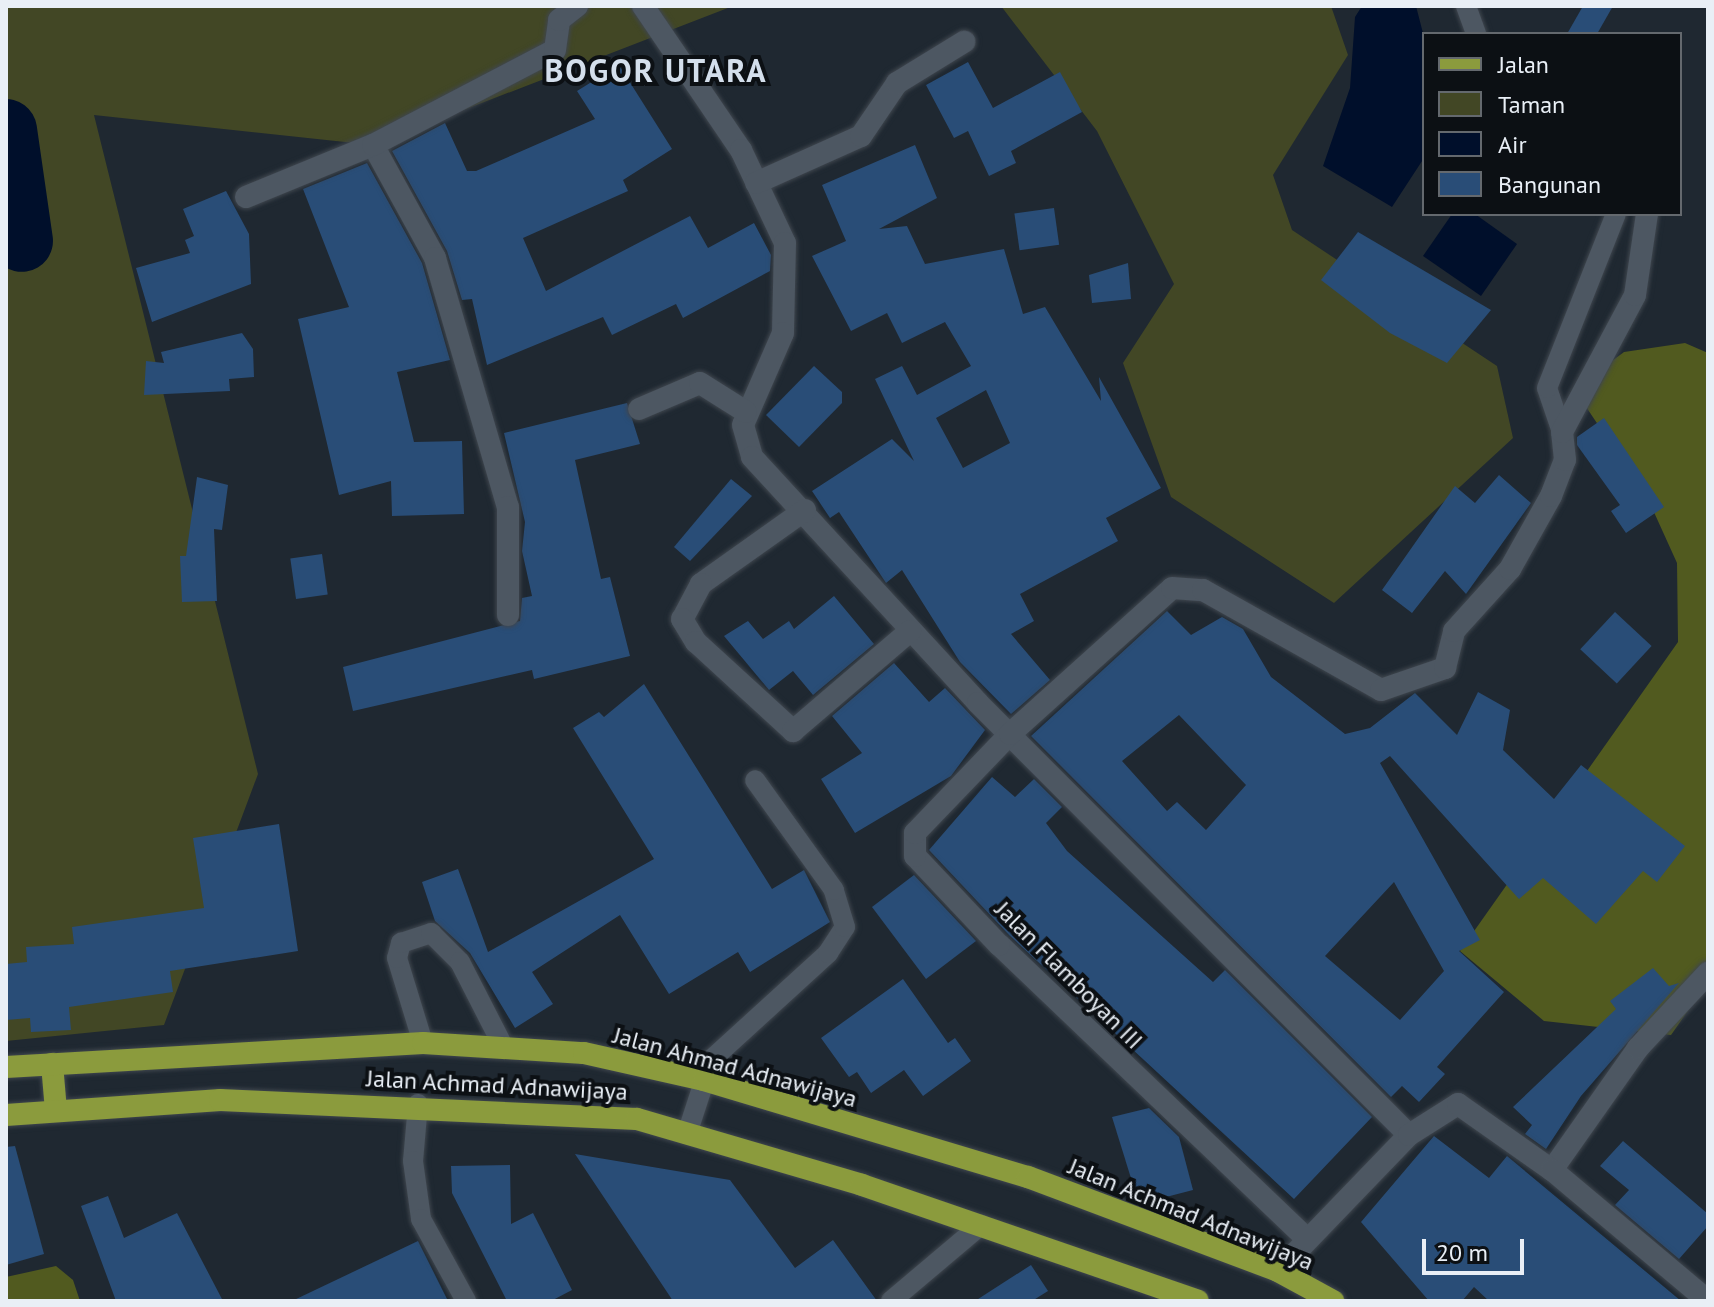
<!DOCTYPE html>
<html>
<head>
<meta charset="utf-8">
<style>
  body { margin:0 }
  #map { position:relative; width:1714px; height:1307px; overflow:hidden; background:#1f2831; font-family:"PT Sans",sans-serif }
  div>[style] { position:absolute }
  [style*='--x'] { left:calc(var(--x)*1px); top:calc(var(--y)*1px); width:calc(var(--w)*1px); rotate:calc(var(--a)*1deg) }
  .green>* { inset:0; background:#424725 }
  .forest>* { inset:0; background:#515a1f }
  .water>* { inset:0; background:#000f2b }
  .river>* { height:62px; margin:-31px; padding:0 31px; transform-origin:31px; border-radius:31px; background:#000f2b }
  .building>* { inset:0; background:#294d77; transform-origin:0 0 }
  .roads { filter:drop-shadow(0 0 2px #3f464e) drop-shadow(0 0 2px #3f464e) }
  .service>* { height:20px; margin:-10px; padding:0 10px; transform-origin:10px; border-radius:10px; background:#4d5762 }
  .minor>* { height:22px; margin:-11px; padding:0 11px; transform-origin:11px; border-radius:11px; background:#4d5762 }
  .primary>* { height:22px; margin:-11px; padding:0 11px; transform-origin:11px; border-radius:11px; background:#8b9b3d }
  span { translate:-50% -50%; white-space:nowrap; text-align:center; line-height:1.15; -webkit-text-stroke:8px #0c1014; paint-order:stroke }
  .street-label { font-size:24px; color:#e9eff6 }
  .district-label { font-size:32px; color:#d4dfec; font-weight:700; letter-spacing:2px }
  .frame { position:absolute; inset:0; border:8px solid #e9eff6; pointer-events:none }
  .legend { position:absolute; left:1422px; top:32px; width:260px; height:184px; box-sizing:border-box; background:#0c1014; border:2px solid #64696e; margin:0; padding:10px 14px; list-style:none; font-size:24px; color:#e9eff6 }
  .legend li { display:flex; align-items:center; gap:16px; height:40px }
  .legend b { width:40px; border:2px solid #64696e }
  .scale { position:absolute; left:1422px; top:1239px; width:102px; height:36px; box-sizing:border-box; border:4px solid #e9eff6; border-top:0; padding-left:10px; font-size:24px; line-height:28px; white-space:nowrap; color:#e9eff6; -webkit-text-stroke:6px #0c1014; paint-order:stroke }
</style>
</head>
<body>
<div id="map">
  <div class="green">
    <div style="clip-path:polygon(6px 6px,733px 6px,373px 145px,94px 115px,258px 774px,164px 1025px,6px 1041px)"></div>
    <div style="clip-path:polygon(1001px 6px,1331px 6px,1348px 55px,1273px 175px,1292px 230px,1497px 366px,1513px 438px,1334px 603px,1171px 497px,1123px 363px,1174px 284px,1097px 131px)"></div>
  </div>
  <div class="forest">
    <div style="clip-path:polygon(1685px 343px,1708px 353px,1708px 982px,1671px 1035px,1544px 1021px,1460px 951px,1678px 642px,1677px 563px,1648px 499px,1574px 389px,1624px 352px)"></div>
    <div style="clip-path:polygon(56px 1266px,73px 1280px,80px 1301px,6px 1301px,6px 1277px)"></div>
  </div>
  <div class="water">
    <div style="clip-path:polygon(1362px 6px,1416px 6px,1424px 37px,1424px 158px,1392px 207px,1323px 166px,1350px 88px,1355px 17px)"></div>
    <div style="clip-path:polygon(1452px 214px,1475px 214px,1517px 244px,1481px 296px,1423px 256px)"></div>
  </div>
  <div class="river">
    <div style="--x:6;--y:130;--w:112;--a:81.8"></div>
  </div>
  <div class="building">
    <div style="clip-path:polygon(1583px 6px,1613px 6px,1597px 34px,1567px 34px)"></div>
    <div style="clip-path:polygon(968px 62px,993px 108px,1060px 72px,1082px 112px,1011px 151px,1016px 163px,989px 176px,968px 131px,954px 138px,926px 85px)"></div>
    <div style="clip-path:polygon(619px 65px,672px 149px,623px 180px,628px 191px,523px 238px,546px 291px,690px 216px,708px 248px,754px 223px,771px 255px,770px 271px,683px 318px,676px 304px,612px 335px,603px 317px,487px 365px,472px 299px,462px 300px,447px 251px,392px 151px,445px 123px,467px 171px,476px 171px,595px 119px,577px 91px)"></div>
    <div style="clip-path:polygon(evenodd,915px 145px,937px 198px,879px 229px,907px 226px,925px 264px,1004px 249px,1023px 314px,1045px 307px,1101px 401px,1099px 377px,1161px 488px,1106px 518px,1118px 541px,1020px 594px,1034px 621px,1011px 634px,1050px 680px,1011px 714px,960px 662px,902px 570px,886px 583px,839px 512px,830px 518px,812px 491px,892px 439px,914px 461px,875px 379px,902px 366px,917px 395px,971px 366px,945px 322px,902px 343px,887px 313px,851px 331px,812px 256px,846px 241px,822px 185px,915px 145px,986px 390px,1010px 443px,963px 468px,936px 418px,986px 390px)"></div>
    <div style="clip-path:polygon(367px 163px,422px 263px,450px 360px,397px 372px,414px 442px,462px 441px,464px 514px,392px 516px,391px 481px,339px 495px,298px 319px,349px 307px,303px 189px)"></div>
    <div style="clip-path:polygon(226px 191px,249px 234px,251px 284px,152px 322px,136px 268px,190px 253px,185px 240px,194px 236px,183px 209px)"></div>
    <div style="left:1054px;top:208px;width:37px;height:40px;rotate:82deg"></div>
    <div style="clip-path:polygon(1358px 232px,1491px 310px,1447px 363px,1390px 333px,1321px 280px)"></div>
    <div style="clip-path:polygon(1128px 263px,1131px 299px,1092px 303px,1089px 275px)"></div>
    <div style="clip-path:polygon(242px 333px,253px 349px,254px 377px,229px 379px,230px 391px,144px 395px,146px 361px,164px 363px,161px 352px)"></div>
    <div style="clip-path:polygon(814px 366px,842px 392px,842px 403px,799px 447px,766px 415px)"></div>
    <div style="clip-path:polygon(627px 403px,640px 444px,575px 460px,601px 579px,610px 577px,630px 656px,534px 679px,532px 670px,353px 711px,343px 667px,520px 621px,522px 598px,532px 596px,522px 551px,525px 522px,504px 433px)"></div>
    <div style="clip-path:polygon(1604px 418px,1664px 507px,1626px 533px,1611px 511px,1620px 505px,1577px 445px,1577px 437px)"></div>
    <div style="clip-path:polygon(1499px 475px,1531px 503px,1466px 594px,1445px 571px,1412px 613px,1382px 590px,1455px 486px,1475px 503px)"></div>
    <div style="clip-path:polygon(197px 477px,228px 485px,222px 530px,214px 529px,217px 601px,182px 602px,180px 556px,186px 556px)"></div>
    <div style="clip-path:polygon(731px 479px,752px 496px,690px 561px,674px 547px)"></div>
    <div style="left:322px;top:554px;width:41px;height:32px;rotate:82deg"></div>
    <div style="clip-path:polygon(834px 596px,874px 644px,813px 695px,793px 671px,769px 690px,724px 636px,748px 621px,763px 639px,789px 621px,794px 629px)"></div>
    <div style="clip-path:polygon(evenodd,1167px 611px,1191px 635px,1222px 617px,1243px 629px,1271px 677px,1345px 734px,1370px 728px,1415px 693px,1457px 735px,1478px 692px,1510px 710px,1503px 750px,1554px 799px,1581px 765px,1685px 846px,1657px 882px,1643px 871px,1596px 924px,1543px 878px,1519px 899px,1390px 756px,1380px 763px,1480px 940px,1459px 951px,1504px 992px,1437px 1067px,1445px 1074px,1419px 1102px,1402px 1086px,1391px 1097px,1031px 736px,1167px 611px,1179px 715px,1246px 785px,1206px 830px,1177px 802px,1167px 811px,1122px 761px,1179px 715px,1167px 611px,1394px 882px,1444px 971px,1400px 1020px,1325px 956px,1394px 882px)"></div>
    <div style="left:1615px;top:612px;width:50px;height:51px;rotate:43deg"></div>
    <div style="clip-path:polygon(894px 663px,929px 702px,945px 688px,985px 730px,951px 776px,855px 833px,821px 779px,862px 753px,832px 716px)"></div>
    <div style="clip-path:polygon(644px 684px,772px 889px,804px 870px,830px 922px,750px 972px,738px 952px,669px 994px,620px 915px,532px 972px,553px 1004px,515px 1028px,470px 953px,435px 921px,422px 882px,458px 869px,488px 952px,654px 859px,573px 728px,599px 712px,604px 717px)"></div>
    <div style="clip-path:polygon(992px 777px,1015px 797px,1034px 779px,1062px 807px,1046px 823px,1067px 851px,1213px 982px,1225px 970px,1372px 1117px,1294px 1199px,1009px 935px,929px 850px)"></div>
    <div style="clip-path:polygon(279px 824px,298px 951px,170px 971px,173px 992px,69px 1007px,71px 1030px,31px 1032px,30px 1018px,6px 1020px,6px 964px,27px 962px,26px 947px,74px 944px,72px 927px,204px 908px,193px 838px)"></div>
    <div style="clip-path:polygon(914px 875px,976px 941px,926px 979px,872px 907px)"></div>
    <div style="clip-path:polygon(1653px 968px,1669px 986px,1679px 983px,1581px 1096px,1546px 1149px,1525px 1134px,1532px 1125px,1513px 1107px,1616px 1009px,1610px 1001px)"></div>
    <div style="clip-path:polygon(903px 979px,948px 1043px,955px 1038px,971px 1061px,923px 1096px,904px 1070px,871px 1093px,857px 1072px,849px 1077px,821px 1038px)"></div>
    <div style="clip-path:polygon(1149px 1108px,1179px 1137px,1193px 1190px,1139px 1204px,1112px 1117px)"></div>
    <div style="clip-path:polygon(1434px 1136px,1489px 1178px,1507px 1156px,1681px 1301px,1489px 1301px,1474px 1287px,1462px 1301px,1429px 1301px,1361px 1222px)"></div>
    <div style="clip-path:polygon(1623px 1141px,1708px 1214px,1708px 1226px,1679px 1259px,1615px 1205px,1629px 1190px,1600px 1166px)"></div>
    <div style="clip-path:polygon(15px 1146px,44px 1254px,6px 1265px,6px 1147px)"></div>
    <div style="clip-path:polygon(575px 1154px,730px 1180px,795px 1268px,833px 1240px,877px 1301px,673px 1301px)"></div>
    <div style="clip-path:polygon(510px 1165px,511px 1224px,533px 1213px,572px 1290px,551px 1301px,507px 1301px,452px 1193px,451px 1166px)"></div>
    <div style="clip-path:polygon(108px 1196px,124px 1238px,177px 1213px,223px 1301px,116px 1301px,81px 1206px)"></div>
    <div style="clip-path:polygon(418px 1241px,448px 1301px,292px 1301px)"></div>
    <div style="clip-path:polygon(1031px 1265px,1048px 1291px,1032px 1301px,975px 1301px)"></div>
  </div>
  <div class="roads">
    <div class="service">
      <div style="--x:1466;--y:6;--w:30;--a:70"></div>
      <div style="--x:1562;--y:432;--w:46;--a:-108.8"></div>
      <div style="--x:1547;--y:388;--w:187;--a:-68.4"></div>
      <div style="--x:423;--y:1043;--w:89;--a:-107"></div>
      <div style="--x:397;--y:958;--w:16;--a:-75"></div>
      <div style="--x:401;--y:943;--w:32;--a:-18"></div>
      <div style="--x:431;--y:933;--w:41;--a:45"></div>
      <div style="--x:460;--y:962;--w:97;--a:62.9"></div>
      <div style="--x:418;--y:1104;--w:57;--a:95"></div>
      <div style="--x:413;--y:1161;--w:59;--a:82.1"></div>
      <div style="--x:421;--y:1219;--w:94;--a:61.2"></div>
      <div style="--x:687;--y:1134;--w:78;--a:-72"></div>
      <div style="--x:711;--y:1060;--w:159;--a:-42.4"></div>
      <div style="--x:828;--y:953;--w:31;--a:-57"></div>
      <div style="--x:845;--y:927;--w:39;--a:-107"></div>
      <div style="--x:834;--y:890;--w:135;--a:-125.7"></div>
      <div style="--x:891;--y:1301;--w:118;--a:-40.2"></div>
    </div>
    <div class="minor">
      <div style="--x:643;--y:6;--w:174;--a:55.8"></div>
      <div style="--x:741;--y:150;--w:103;--a:64.7"></div>
      <div style="--x:785;--y:243;--w:90;--a:91.3"></div>
      <div style="--x:783;--y:333;--w:100;--a:113.5"></div>
      <div style="--x:743;--y:425;--w:33;--a:74"></div>
      <div style="--x:752;--y:457;--w:334;--a:47.4"></div>
      <div style="--x:978;--y:703;--w:610;--a:45.07"></div>
      <div style="--x:373;--y:145;--w:129;--a:61.2"></div>
      <div style="--x:435;--y:258;--w:259;--a:73.7"></div>
      <div style="--x:508;--y:507;--w:108;--a:90"></div>
      <div style="--x:756;--y:183;--w:115;--a:-24.1"></div>
      <div style="--x:861;--y:136;--w:64;--a:-55.8"></div>
      <div style="--x:897;--y:83;--w:79;--a:-31.5"></div>
      <div style="--x:246;--y:197;--w:137;--a:-22.3"></div>
      <div style="--x:373;--y:145;--w:205;--a:-27.6"></div>
      <div style="--x:555;--y:50;--w:30;--a:-82"></div>
      <div style="--x:559;--y:20;--w:23;--a:-38"></div>
      <div style="--x:639;--y:409;--w:66;--a:-23.1"></div>
      <div style="--x:700;--y:383;--w:54;--a:32.2"></div>
      <div style="--x:805;--y:510;--w:128;--a:144.6"></div>
      <div style="--x:701;--y:584;--w:40;--a:118"></div>
      <div style="--x:682;--y:619;--w:27;--a:59"></div>
      <div style="--x:696;--y:642;--w:132;--a:42.5"></div>
      <div style="--x:793;--y:731;--w:154;--a:-40.5"></div>
      <div style="--x:1552;--y:1170;--w:149;--a:-54.8"></div>
      <div style="--x:1638;--y:1048;--w:103;--a:-47"></div>
      <div style="--x:1306;--y:1238;--w:424;--a:-136.3"></div>
      <div style="--x:999;--y:945;--w:122;--a:-133.3"></div>
      <div style="--x:915;--y:856;--w:23;--a:-90"></div>
      <div style="--x:915;--y:833;--w:137;--a:-46.2"></div>
      <div style="--x:1010;--y:734;--w:218;--a:-42"></div>
      <div style="--x:1172;--y:588;--w:31;--a:4"></div>
      <div style="--x:1203;--y:590;--w:204;--a:29.3"></div>
      <div style="--x:1381;--y:690;--w:68;--a:-19"></div>
      <div style="--x:1445;--y:668;--w:38;--a:-76"></div>
      <div style="--x:1454;--y:631;--w:84;--a:-47.9"></div>
      <div style="--x:1510;--y:569;--w:84;--a:-60.7"></div>
      <div style="--x:1551;--y:496;--w:39;--a:-69"></div>
      <div style="--x:1565;--y:460;--w:28;--a:-96"></div>
      <div style="--x:1562;--y:432;--w:155;--a:-61.9"></div>
      <div style="--x:1635;--y:295;--w:82;--a:-81.6"></div>
      <div style="--x:1278;--y:1271;--w:189;--a:-46.1"></div>
      <div style="--x:1409;--y:1135;--w:58;--a:-32.3"></div>
      <div style="--x:1458;--y:1104;--w:115;--a:35.1"></div>
      <div style="--x:1552;--y:1170;--w:204;--a:40"></div>
    </div>
    <div class="primary">
      <div style="--x:52;--y:1064;--w:47;--a:85.1"></div>
      <div style="--x:6;--y:1067;--w:418;--a:-3.3"></div>
      <div style="--x:423;--y:1043;--w:161;--a:3.6"></div>
      <div style="--x:584;--y:1053;--w:123;--a:12.7"></div>
      <div style="--x:704;--y:1080;--w:338;--a:16.7"></div>
      <div style="--x:1028;--y:1177;--w:267;--a:20.6"></div>
      <div style="--x:1278;--y:1271;--w:63;--a:28.6"></div>
      <div style="--x:6;--y:1115;--w:215;--a:-4"></div>
      <div style="--x:220;--y:1100;--w:417;--a:2.6"></div>
      <div style="--x:637;--y:1119;--w:234;--a:16.3"></div>
      <div style="--x:862;--y:1185;--w:355;--a:19"></div>
    </div>
  </div>
  <div class="street-label">
    <span style="left:1069px;top:975px;rotate:45deg">Jalan Flamboyan III</span>
    <span style="left:735px;top:1067px;rotate:15deg">Jalan Ahmad Adnawijaya</span>
    <span style="left:497px;top:1085px;rotate:3deg">Jalan Achmad Adnawijaya</span>
    <span style="left:1191px;top:1214px;rotate:22deg">Jalan Achmad Adnawijaya</span>
  </div>
  <div class="district-label">
    <span style="left:656px;top:70px">BOGOR UTARA</span>
  </div>
  <div class="frame"></div>
  <ul class="legend">
  <li><b style="height:10px;background:#8b9b3d"></b>Jalan</li>
  <li><b style="height:22px;background:#424725"></b>Taman</li>
  <li><b style="height:22px;background:#000f2b"></b>Air</li>
  <li><b style="height:22px;background:#294d77"></b>Bangunan</li>
  </ul>
  <div class="scale">20 m</div>
</div>
</body>
</html>
